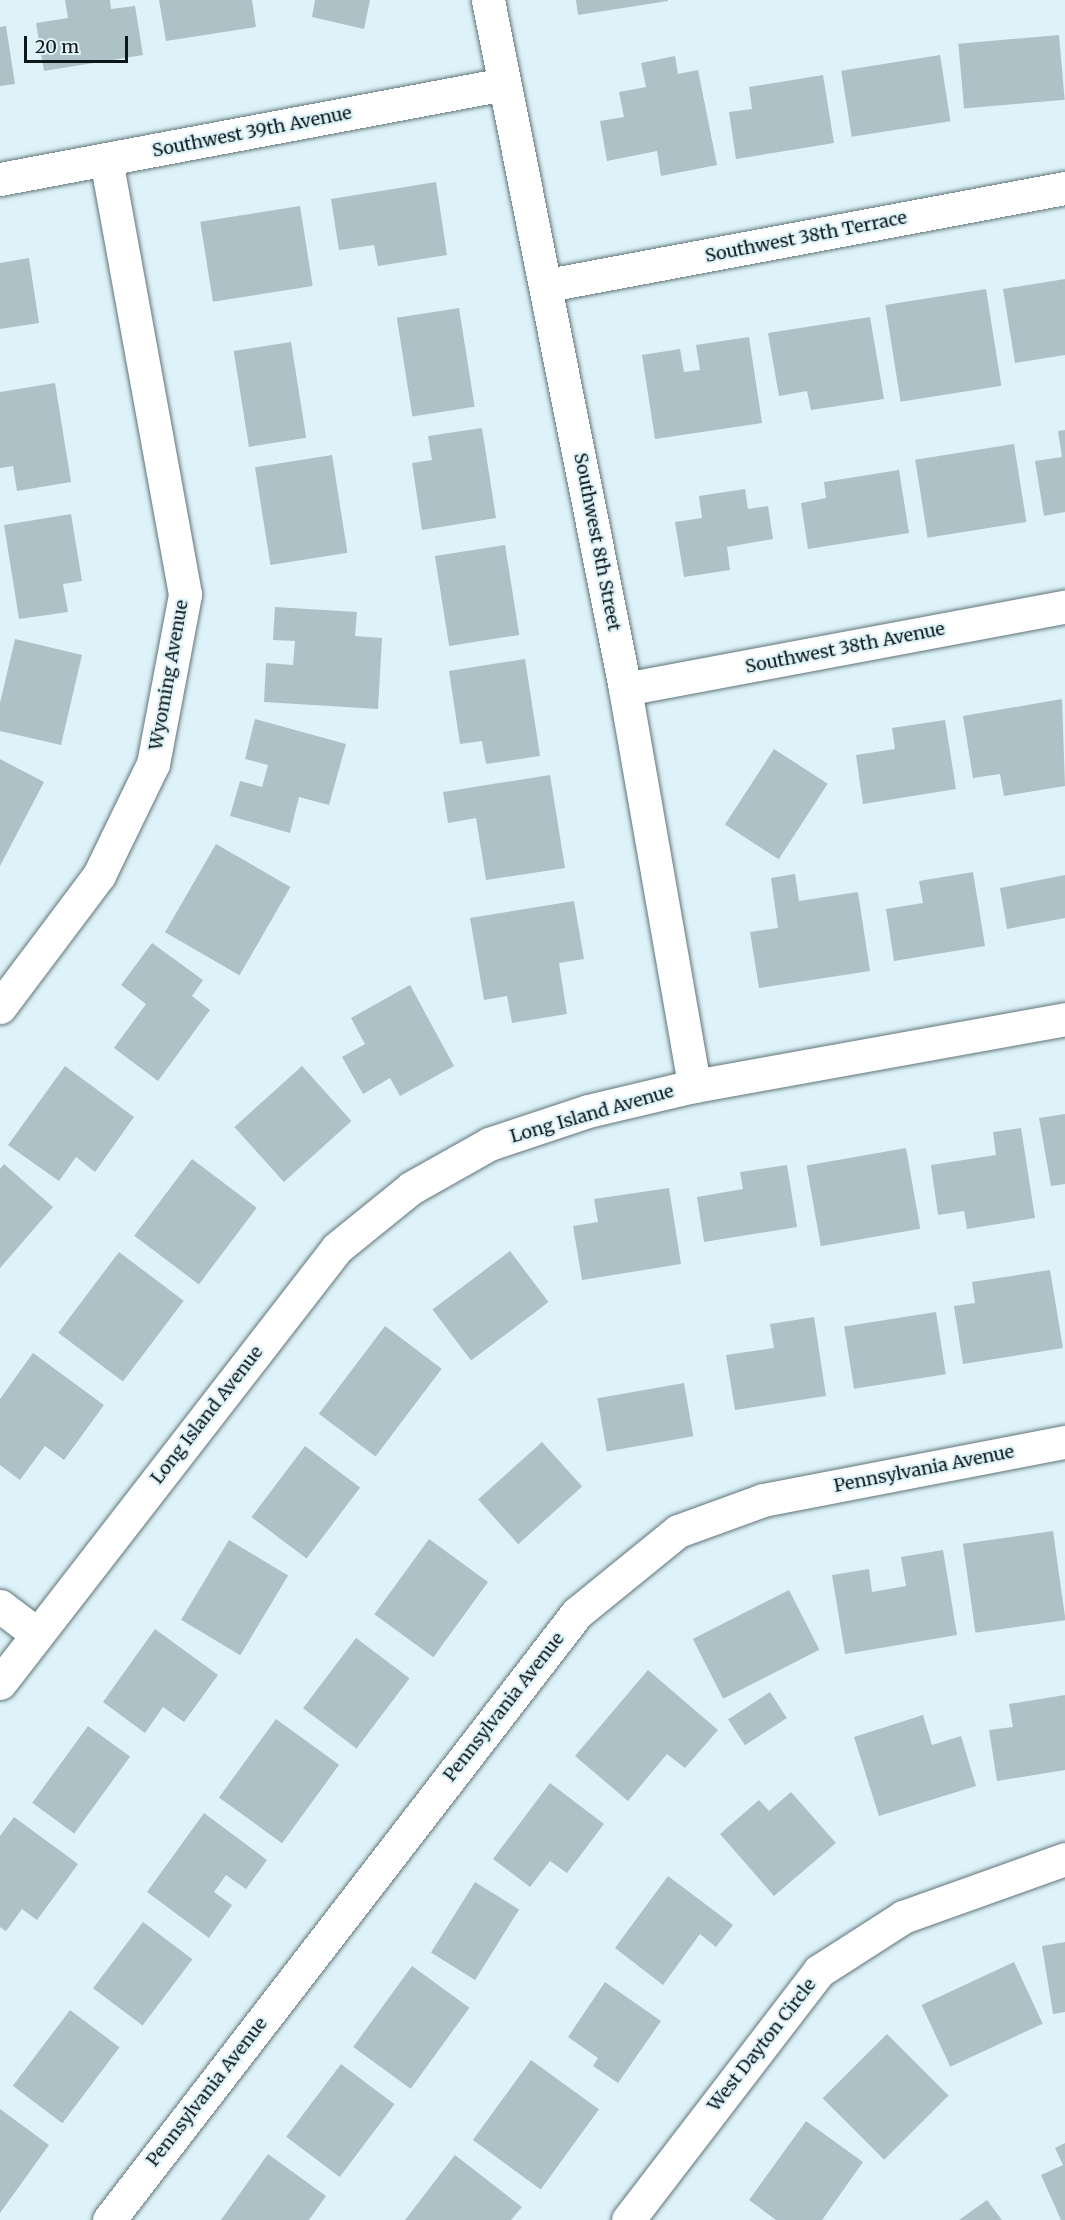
<!DOCTYPE html>
<html>
<head>
<meta charset="utf-8">
<style>
  body { margin:0 }
  #map { position:relative; width:1065px; height:2220px; overflow:hidden; background:#ddf3f9; font-family:Merriweather,serif }
  div>[style] { position:absolute }
  [style*='--x'] { left:calc(var(--x)*1px); top:calc(var(--y)*1px); width:calc(var(--w)*1px); rotate:calc(var(--a)*1deg) }
  .building>* { inset:0; background:#acc2c7; transform-origin:0 0 }
  .roads { filter:drop-shadow(0 0 2px #61757a) drop-shadow(0 0 2px #61757a) }
  .minor>* { height:33px; margin:-16.5px; padding:0 16.5px; transform-origin:16.5px; border-radius:16.5px; background:#fff }
  span { translate:-50% -50%; white-space:nowrap; text-align:center; line-height:1.15; -webkit-text-stroke:4.5px #ddf3f9; paint-order:stroke }
  .street-label { font-size:18px; color:#0f1618 }
  .scale { position:absolute; left:24px; top:36px; width:104px; height:27px; box-sizing:border-box; border:3px solid #0f1618; border-top:0; padding-left:8px; font-size:18px; line-height:21px; white-space:nowrap; color:#0f1618; -webkit-text-stroke:4px #ddf3f9; paint-order:stroke }
</style>
</head>
<body>
<div id="map">
  <div class="building">
    <div style="clip-path:polygon(65px 0,110px 0,111px 9px,135px 6px,143px 55px,44px 71px,36px 23px,68px 18px)"></div>
    <div style="clip-path:polygon(159px 0,252px 0,256px 27px,166px 41px)"></div>
    <div style="clip-path:polygon(315px 0,370px 0,364px 29px,312px 17px)"></div>
    <div style="clip-path:polygon(576px 0,668px 0,668px 1px,578px 15px)"></div>
    <div style="clip-path:polygon(6px 26px,15px 84px,0 86px,0 27px)"></div>
    <div style="left:1059px;top:35px;width:65px;height:101px;rotate:85deg"></div>
    <div style="left:940px;top:55px;width:67px;height:100px;rotate:81deg"></div>
    <div style="clip-path:polygon(675px 56px,678px 74px,698px 70px,717px 165px,661px 176px,657px 151px,607px 161px,600px 121px,624px 117px,619px 92px,646px 87px,641px 63px)"></div>
    <div style="clip-path:polygon(823px 75px,834px 143px,736px 159px,729px 112px,752px 109px,749px 87px)"></div>
    <div style="clip-path:polygon(436px 182px,447px 255px,378px 266px,374px 245px,339px 250px,331px 199px)"></div>
    <div style="left:300px;top:206px;width:81px;height:101px;rotate:81deg"></div>
    <div style="clip-path:polygon(29px 258px,39px 323px,0 329px,0 263px)"></div>
    <div style="clip-path:polygon(1065px 279px,1065px 355px,1015px 363px,1003px 289px)"></div>
    <div style="left:986px;top:289px;width:98px;height:102px;rotate:81deg"></div>
    <div style="left:459px;top:308px;width:100px;height:63px;rotate:81deg"></div>
    <div style="clip-path:polygon(870px 317px,884px 399px,811px 410px,807px 391px,779px 396px,768px 333px)"></div>
    <div style="clip-path:polygon(749px 337px,762px 423px,655px 439px,642px 355px,680px 349px,684px 372px,700px 370px,696px 345px)"></div>
    <div style="left:291px;top:342px;width:97px;height:58px;rotate:81deg"></div>
    <div style="clip-path:polygon(55px 383px,71px 482px,17px 491px,13px 466px,0 468px,0 392px)"></div>
    <div style="clip-path:polygon(482px 428px,496px 518px,422px 530px,412px 463px,432px 460px,428px 436px)"></div>
    <div style="clip-path:polygon(1065px 430px,1065px 512px,1044px 516px,1035px 461px,1062px 457px,1058px 431px)"></div>
    <div style="left:1014px;top:444px;width:79px;height:100px;rotate:81deg"></div>
    <div style="left:332px;top:455px;width:99px;height:78px;rotate:81deg"></div>
    <div style="clip-path:polygon(899px 470px,909px 533px,808px 549px,801px 503px,826px 498px,824px 482px)"></div>
    <div style="clip-path:polygon(745px 489px,748px 509px,768px 506px,773px 539px,727px 547px,730px 570px,684px 577px,675px 522px,702px 518px,699px 496px)"></div>
    <div style="clip-path:polygon(71px 514px,82px 581px,63px 584px,68px 612px,19px 619px,4px 525px)"></div>
    <div style="left:505px;top:545px;width:91px;height:71px;rotate:81deg"></div>
    <div style="clip-path:polygon(275px 607px,357px 612px,355px 636px,382px 638px,378px 709px,264px 702px,266px 663px,293px 665px,295px 641px,273px 640px)"></div>
    <div style="clip-path:polygon(15px 639px,82px 655px,61px 745px,0 731px,0 703px)"></div>
    <div style="clip-path:polygon(525px 659px,540px 756px,486px 764px,482px 741px,460px 744px,449px 671px)"></div>
    <div style="clip-path:polygon(1062px 699px,1065px 786px,1004px 796px,1000px 774px,973px 778px,963px 716px)"></div>
    <div style="clip-path:polygon(255px 719px,346px 744px,329px 805px,299px 797px,290px 833px,230px 816px,240px 781px,262px 787px,268px 765px,245px 759px)"></div>
    <div style="clip-path:polygon(945px 720px,956px 789px,863px 804px,856px 755px,895px 749px,892px 728px)"></div>
    <div style="left:774px;top:749px;width:64px;height:90px;rotate:33deg"></div>
    <div style="clip-path:polygon(0 759px,44px 782px,0 866px)"></div>
    <div style="clip-path:polygon(550px 775px,565px 868px,486px 880px,476px 818px,448px 823px,443px 792px)"></div>
    <div style="left:216px;top:844px;width:86px;height:102px;rotate:30deg"></div>
    <div style="clip-path:polygon(973px 872px,985px 946px,894px 961px,886px 909px,923px 903px,919px 881px)"></div>
    <div style="clip-path:polygon(795px 874px,799px 901px,858px 892px,870px 971px,759px 988px,750px 932px,778px 928px,771px 878px)"></div>
    <div style="clip-path:polygon(1065px 875px,1065px 918px,1007px 929px,1000px 888px)"></div>
    <div style="clip-path:polygon(574px 901px,584px 959px,559px 963px,567px 1014px,512px 1023px,507px 996px,484px 1000px,470px 918px)"></div>
    <div style="clip-path:polygon(152px 943px,203px 980px,192px 996px,210px 1010px,158px 1081px,114px 1048px,146px 1004px,121px 985px)"></div>
    <div style="clip-path:polygon(410px 985px,454px 1066px,400px 1096px,390px 1078px,363px 1094px,342px 1057px,365px 1044px,351px 1018px)"></div>
    <div style="clip-path:polygon(65px 1066px,134px 1117px,95px 1172px,76px 1157px,59px 1181px,8px 1145px)"></div>
    <div style="left:302px;top:1066px;width:74px;height:91px;rotate:48deg"></div>
    <div style="clip-path:polygon(1065px 1114px,1065px 1184px,1051px 1186px,1039px 1118px)"></div>
    <div style="clip-path:polygon(1021px 1128px,1035px 1218px,967px 1229px,964px 1211px,938px 1215px,931px 1165px,996px 1155px,993px 1132px)"></div>
    <div style="left:906px;top:1148px;width:82px;height:101px;rotate:80deg"></div>
    <div style="left:192px;top:1159px;width:81px;height:96px;rotate:37deg"></div>
    <div style="clip-path:polygon(4px 1164px,53px 1207px,0 1268px,0 1169px)"></div>
    <div style="clip-path:polygon(787px 1165px,797px 1227px,704px 1242px,697px 1197px,743px 1189px,740px 1172px)"></div>
    <div style="clip-path:polygon(669px 1188px,681px 1264px,582px 1280px,573px 1226px,598px 1222px,594px 1199px)"></div>
    <div style="left:510px;top:1251px;width:64px;height:97px;rotate:53deg"></div>
    <div style="left:119px;top:1252px;width:81px;height:101px;rotate:37deg"></div>
    <div style="clip-path:polygon(1050px 1270px,1063px 1348px,963px 1364px,954px 1306px,975px 1303px,972px 1282px)"></div>
    <div style="left:936px;top:1312px;width:63px;height:93px;rotate:81deg"></div>
    <div style="clip-path:polygon(814px 1317px,826px 1396px,735px 1410px,726px 1355px,774px 1348px,770px 1324px)"></div>
    <div style="left:385px;top:1326px;width:71px;height:110px;rotate:37deg"></div>
    <div style="clip-path:polygon(33px 1353px,104px 1405px,64px 1460px,45px 1446px,20px 1480px,0 1465px,0 1399px)"></div>
    <div style="left:684px;top:1383px;width:54px;height:88px;rotate:80deg"></div>
    <div style="left:542px;top:1442px;width:60px;height:86px;rotate:48deg"></div>
    <div style="left:305px;top:1446px;width:69px;height:89px;rotate:37deg"></div>
    <div style="left:1053px;top:1531px;width:90px;height:91px;rotate:82deg"></div>
    <div style="left:429px;top:1539px;width:73px;height:93px;rotate:36deg"></div>
    <div style="left:229px;top:1540px;width:69px;height:93px;rotate:31deg"></div>
    <div style="clip-path:polygon(943px 1550px,957px 1635px,845px 1654px,832px 1575px,869px 1569px,872px 1592px,906px 1586px,901px 1557px)"></div>
    <div style="left:789px;top:1590px;width:67px;height:108px;rotate:63deg"></div>
    <div style="clip-path:polygon(155px 1629px,218px 1675px,184px 1722px,163px 1707px,145px 1733px,103px 1702px)"></div>
    <div style="left:356px;top:1638px;width:67px;height:88px;rotate:37deg"></div>
    <div style="clip-path:polygon(648px 1670px,718px 1730px,685px 1768px,667px 1754px,628px 1801px,575px 1756px)"></div>
    <div style="left:770px;top:1692px;width:31px;height:50px;rotate:57deg"></div>
    <div style="clip-path:polygon(1065px 1695px,1065px 1770px,997px 1781px,989px 1730px,1013px 1727px,1009px 1704px)"></div>
    <div style="clip-path:polygon(923px 1715px,932px 1745px,961px 1736px,976px 1786px,879px 1816px,854px 1737px)"></div>
    <div style="left:276px;top:1719px;width:78px;height:97px;rotate:36deg"></div>
    <div style="left:88px;top:1726px;width:52px;height:95px;rotate:36deg"></div>
    <div style="clip-path:polygon(550px 1783px,604px 1824px,567px 1873px,550px 1861px,530px 1887px,493px 1859px)"></div>
    <div style="clip-path:polygon(791px 1792px,836px 1843px,774px 1896px,720px 1834px,759px 1800px,769px 1811px)"></div>
    <div style="clip-path:polygon(204px 1813px,267px 1860px,246px 1889px,226px 1875px,214px 1892px,232px 1905px,209px 1938px,147px 1892px)"></div>
    <div style="clip-path:polygon(14px 1817px,78px 1864px,37px 1920px,22px 1909px,6px 1931px,0 1927px,0 1836px)"></div>
    <div style="clip-path:polygon(668px 1876px,733px 1925px,716px 1947px,700px 1934px,663px 1985px,615px 1948px)"></div>
    <div style="left:475px;top:1882px;width:52px;height:83px;rotate:32deg"></div>
    <div style="left:143px;top:1922px;width:62px;height:83px;rotate:37deg"></div>
    <div style="clip-path:polygon(1065px 1942px,1065px 2012px,1053px 2014px,1042px 1946px)"></div>
    <div style="left:1014px;top:1962px;width:68px;height:102px;rotate:65deg"></div>
    <div style="left:412px;top:1966px;width:71px;height:100px;rotate:36deg"></div>
    <div style="clip-path:polygon(605px 1982px,661px 2021px,618px 2083px,593px 2066px,598px 2058px,568px 2037px)"></div>
    <div style="left:70px;top:2010px;width:62px;height:95px;rotate:37deg"></div>
    <div style="left:887px;top:2034px;width:87px;height:91px;rotate:45deg"></div>
    <div style="left:531px;top:2060px;width:84px;height:99px;rotate:36deg"></div>
    <div style="left:341px;top:2064px;width:67px;height:91px;rotate:37deg"></div>
    <div style="clip-path:polygon(0 2109px,49px 2145px,0 2213px)"></div>
    <div style="clip-path:polygon(806px 2121px,863px 2162px,822px 2220px,776px 2220px,749px 2200px)"></div>
    <div style="clip-path:polygon(1065px 2143px,1065px 2220px,1061px 2220px,1041px 2175px,1063px 2165px,1055px 2148px)"></div>
    <div style="clip-path:polygon(268px 2154px,326px 2196px,309px 2220px,221px 2220px)"></div>
    <div style="clip-path:polygon(455px 2155px,522px 2207px,511px 2220px,405px 2220px)"></div>
    <div style="clip-path:polygon(987px 2200px,1002px 2220px,959px 2220px)"></div>
  </div>
  <div class="roads">
    <div class="minor">
      <div style="--x:488;--y:0;--w:702;--a:78.75"></div>
      <div style="--x:625;--y:689;--w:403;--a:80.1"></div>
      <div style="--x:0;--y:179;--w:513;--a:-10.67"></div>
      <div style="--x:548;--y:285;--w:526;--a:-10.63"></div>
      <div style="--x:625;--y:689;--w:448;--a:-10.6"></div>
      <div style="--x:0;--y:1007;--w:165;--a:-53.1"></div>
      <div style="--x:99;--y:875;--w:123;--a:-64.1"></div>
      <div style="--x:153;--y:764;--w:173;--a:-79.3"></div>
      <div style="--x:185;--y:594;--w:441;--a:-100.3"></div>
      <div style="--x:0;--y:1606;--w:46;--a:37.1"></div>
      <div style="--x:0;--y:1683;--w:550;--a:-52.23"></div>
      <div style="--x:337;--y:1248;--w:95;--a:-39"></div>
      <div style="--x:411;--y:1188;--w:90;--a:-29.4"></div>
      <div style="--x:489;--y:1144;--w:104;--a:-18.4"></div>
      <div style="--x:588;--y:1111;--w:109;--a:-13.3"></div>
      <div style="--x:694;--y:1086;--w:377;--a:-10.2"></div>
      <div style="--x:109;--y:2220;--w:766;--a:-52.37"></div>
      <div style="--x:577;--y:1613;--w:130;--a:-39.1"></div>
      <div style="--x:678;--y:1531;--w:90;--a:-20"></div>
      <div style="--x:763;--y:1500;--w:308;--a:-10.9"></div>
      <div style="--x:628;--y:2220;--w:314;--a:-52.5"></div>
      <div style="--x:819;--y:1971;--w:100;--a:-32.7"></div>
      <div style="--x:903;--y:1917;--w:172;--a:-19.7"></div>
    </div>
  </div>
  <div class="street-label">
    <span style="left:252px;top:132px;rotate:-11deg">Southwest 39th Avenue</span>
    <span style="left:806px;top:237px;rotate:-11deg">Southwest 38th Terrace</span>
    <span style="left:597px;top:542px;rotate:79deg">Southwest 8th Street</span>
    <span style="left:845px;top:648px;rotate:-11deg">Southwest 38th Avenue</span>
    <span style="left:169px;top:675px;rotate:-80deg">Wyoming Avenue</span>
    <span style="left:592px;top:1114px;rotate:-16deg">Long Island Avenue</span>
    <span style="left:207px;top:1415px;rotate:-52deg">Long Island Avenue</span>
    <span style="left:924px;top:1469px;rotate:-11deg">Pennsylvania Avenue</span>
    <span style="left:504px;top:1707px;rotate:-52deg">Pennsylvania Avenue</span>
    <span style="left:762px;top:2045px;rotate:-52deg">West Dayton Circle</span>
    <span style="left:207px;top:2092px;rotate:-52deg">Pennsylvania Avenue</span>
  </div>
  <div class="scale">20 m</div>
</div>
</body>
</html>
